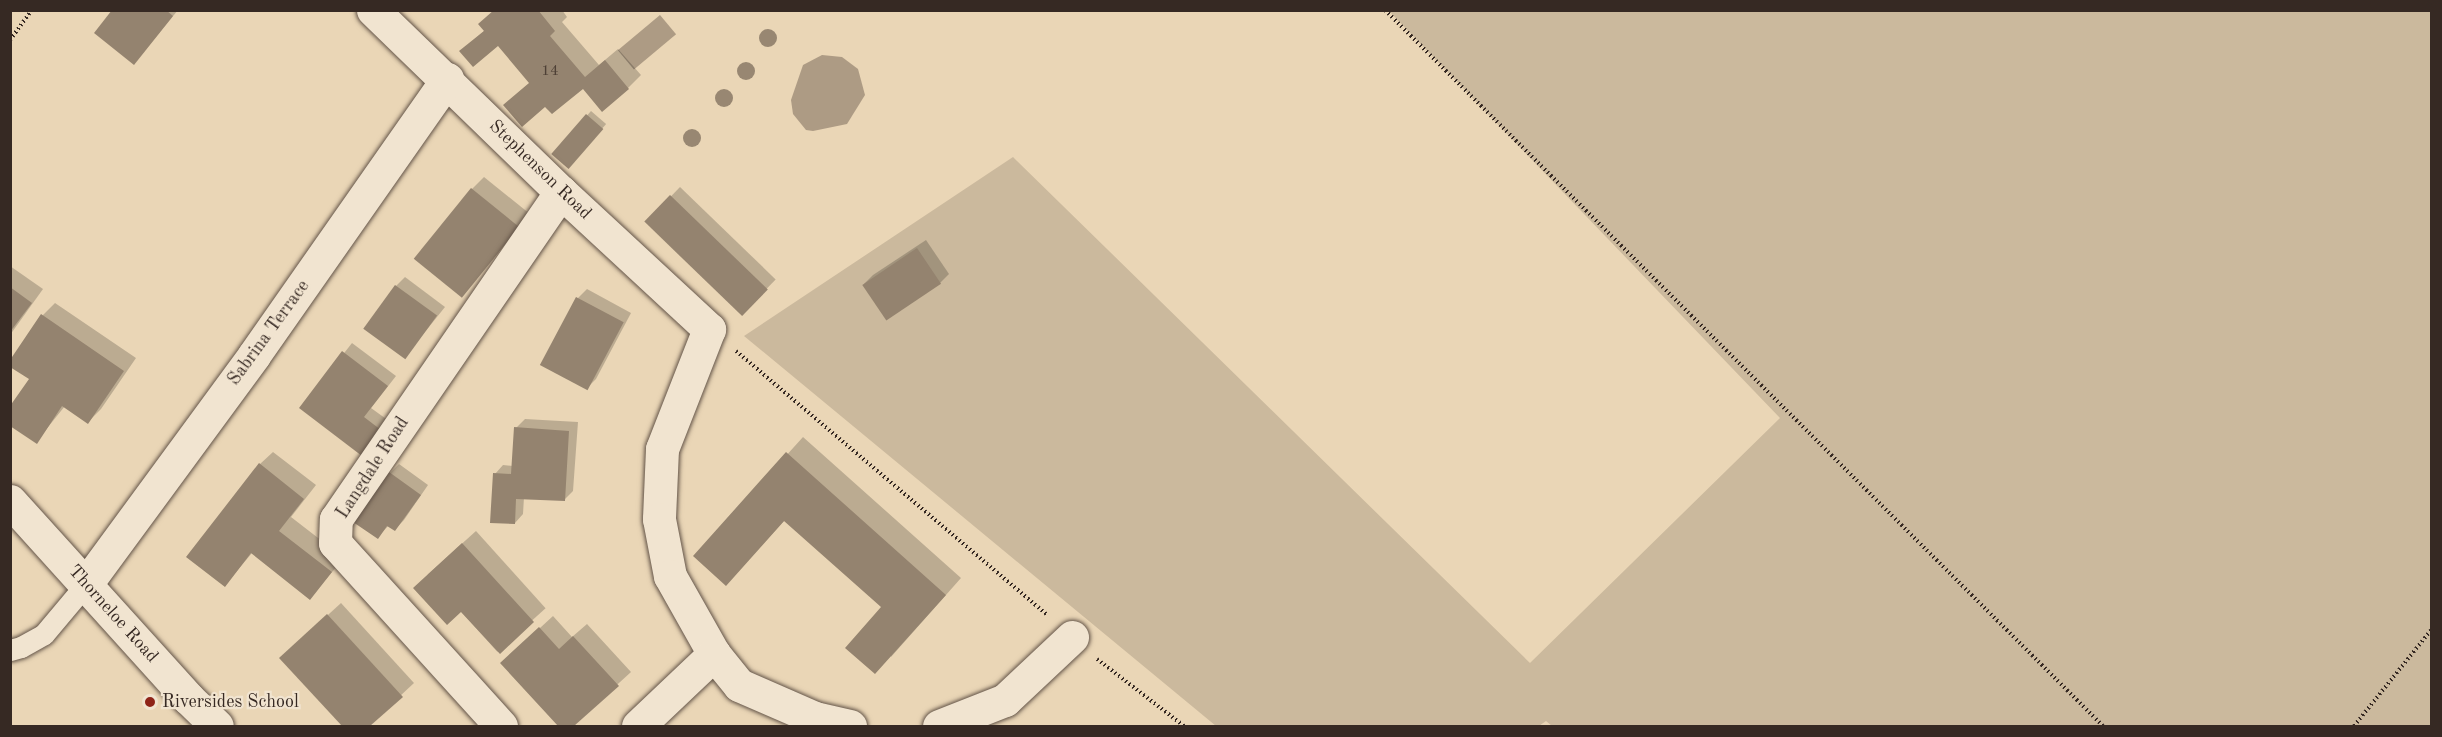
<!DOCTYPE html>
<html>
<head>
<meta charset="utf-8">
<style>
  body { margin:0 }
  #map { position:relative; width:2442px; height:737px; overflow:hidden; background:#ead6b6; font-family:"Old Standard TT",serif }
  div>[style] { position:absolute }
  [style*='--x'] { left:calc(var(--x)*1px); top:calc(var(--y)*1px); width:calc(var(--w)*1px); rotate:calc(var(--a)*1deg) }
  .green>* { inset:0; background:#cbb99d }
  .water>* { inset:0; background:#ad9b84; transform-origin:0 0 }
  .shadow>* { inset:0; background:#0003; transform-origin:0 0 }
  .building>* { inset:0; background:#94836f; transform-origin:0 0 }
  .path>* { height:4px; margin-top:-2px; transform-origin:0; background:repeating-linear-gradient(90deg,#362923 0 1.5px,transparent 0 4.5px) }
  .roads { filter:drop-shadow(0 0 2px #635448) drop-shadow(0 0 2px #635448) }
  .service>* { height:21px; margin:-10.5px; padding:0 10.5px; transform-origin:10.5px; border-radius:10.5px; background:#f1e4d0 }
  .minor>* { height:33px; margin:-16.5px; padding:0 16.5px; transform-origin:16.5px; border-radius:16.5px; background:#f1e4d0 }
  .trees>* { width:18px; height:18px; margin:-9px; border-radius:50%; background:#988772 }
  .dots>* { width:16px; height:16px; translate:-50% -50%; box-sizing:border-box; border:3px solid #f1e4d0; border-radius:50% }
  span { translate:-50% -50%; white-space:nowrap; text-align:center; line-height:1.15; -webkit-text-stroke:4.5px #f1e4d0; paint-order:stroke }
  .number-label { font-size:15px; color:#4e4036 }
  .number-label span { -webkit-text-stroke-width:0 }
  .street-label { font-size:18px; color:#362923 }
  .poi-label { font-size:18px; color:#362923 }
  .left { translate:0 -50%; text-align:left }
  .frame { position:absolute; inset:0; border:12px solid #362923; pointer-events:none }
</style>
</head>
<body>
<div id="map">
  <div class="green">
    <div style="clip-path:polygon(1389px 11px,2431px 11px,2431px 726px,1552px 726px,1546px 721px,1539px 726px,1216px 726px,744px 336px,1013px 157px,1530px 663px,1780px 418px)"></div>
  </div>
  <div class="water">
    <div style="left:660px;top:15px;width:25px;height:55px;rotate:50deg"></div>
    <div style="clip-path:polygon(822px 55px,842px 57px,858px 69px,865px 95px,847px 124px,813px 131px,806px 130px,793px 114px,791px 100px,803px 65px)"></div>
  </div>
  <div class="shadow">
    <div style="clip-path:polygon(114px 10px,178px 10px,142px 54px)"></div>
    <div style="clip-path:polygon(494px 10px,562px 10px,567px 17px,562px 22px,599px 65px,618px 49px,641px 75px,628px 88px,583px 86px,546px 105px,518px 93px,531px 82px,498px 44px,461px 51px,485px 30px)"></div>
    <div style="left:591px;top:111px;width:20px;height:57px;rotate:41deg"></div>
    <div style="clip-path:polygon(484px 177px,530px 214px,462px 296px,472px 189px)"></div>
    <div style="left:680px;top:187px;width:133px;height:48px;rotate:44deg"></div>
    <div style="clip-path:polygon(926px 240px,949px 274px,940px 283px,864px 284px,873px 275px)"></div>
    <div style="clip-path:polygon(10px 266px,43px 289px,10px 335px)"></div>
    <div style="clip-path:polygon(405px 277px,445px 307px,404px 358px,396px 286px)"></div>
    <div style="clip-path:polygon(587px 289px,631px 313px,596px 379px,587px 388px,578px 298px)"></div>
    <div style="clip-path:polygon(55px 303px,136px 358px,101px 409px,88px 422px,65px 406px,36px 442px,31px 379px,43px 315px)"></div>
    <div style="clip-path:polygon(352px 343px,396px 376px,371px 408px,389px 421px,370px 445px,301px 408px)"></div>
    <div style="clip-path:polygon(525px 419px,578px 422px,573px 491px,564px 500px,524px 497px,523px 514px,515px 523px,495px 474px,503px 465px,513px 466px,516px 428px)"></div>
    <div style="clip-path:polygon(803px 437px,961px 578px,891px 657px,883px 607px,785px 520px,726px 584px,695px 556px)"></div>
    <div style="clip-path:polygon(273px 452px,316px 485px,291px 517px,344px 558px,310px 598px,252px 553px,225px 585px,260px 464px)"></div>
    <div style="clip-path:polygon(399px 464px,428px 485px,404px 520px,395px 529px,389px 525px,378px 537px,390px 473px)"></div>
    <div style="left:476px;top:531px;width:104px;height:65px;rotate:48deg"></div>
    <div style="clip-path:polygon(341px 603px,414px 683px,368px 726px,344px 726px,281px 658px)"></div>
    <div style="clip-path:polygon(553px 616px,572px 637px,587px 624px,631px 672px,572px 726px,560px 726px,502px 663px)"></div>
  </div>
  <div class="building">
    <div style="clip-path:polygon(112px 10px,166px 10px,173px 16px,134px 65px,94px 33px)"></div>
    <div style="clip-path:polygon(494px 10px,538px 10px,555px 31px,550px 36px,585px 77px,605px 60px,629px 89px,602px 112px,583px 89px,552px 114px,545px 107px,522px 127px,503px 105px,529px 83px,498px 46px,473px 67px,459px 51px,484px 31px,478px 24px)"></div>
    <div style="left:586px;top:114px;width:23px;height:53px;rotate:41deg"></div>
    <div style="left:471px;top:188px;width:62px;height:91px;rotate:39deg"></div>
    <div style="left:670px;top:195px;width:136px;height:37px;rotate:44deg"></div>
    <div style="left:917px;top:248px;width:43px;height:66px;rotate:56deg"></div>
    <div style="left:395px;top:285px;width:52px;height:54px;rotate:36deg"></div>
    <div style="clip-path:polygon(10px 287px,32px 303px,10px 332px)"></div>
    <div style="left:576px;top:297px;width:54px;height:77px;rotate:28deg"></div>
    <div style="clip-path:polygon(41px 314px,124px 371px,88px 424px,62px 406px,37px 444px,10px 426px,10px 406px,29px 379px,10px 367px,10px 360px)"></div>
    <div style="clip-path:polygon(342px 351px,388px 386px,364px 417px,381px 430px,362px 456px,299px 408px)"></div>
    <div style="clip-path:polygon(514px 427px,569px 431px,565px 501px,516px 499px,515px 524px,490px 523px,493px 473px,511px 474px)"></div>
    <div style="clip-path:polygon(786px 452px,946px 595px,875px 674px,845px 648px,881px 607px,784px 521px,726px 586px,693px 556px)"></div>
    <div style="clip-path:polygon(259px 463px,304px 499px,279px 531px,332px 572px,310px 600px,251px 553px,225px 587px,186px 557px)"></div>
    <div style="clip-path:polygon(389px 472px,421px 495px,395px 531px,387px 526px,378px 539px,353px 522px)"></div>
    <div style="clip-path:polygon(462px 543px,534px 622px,500px 654px,461px 612px,447px 625px,413px 588px)"></div>
    <div style="clip-path:polygon(327px 614px,403px 697px,370px 726px,342px 726px,279px 658px)"></div>
    <div style="clip-path:polygon(539px 627px,559px 649px,573px 636px,619px 686px,574px 726px,558px 726px,500px 663px)"></div>
  </div>
  <div class="path">
    <div style="--x:1385;--y:10;--w:1014;--a:44.92"></div>
    <div style="--x:10;--y:40;--w:37;--a:-54"></div>
    <div style="--x:736;--y:351;--w:407;--a:40.3"></div>
    <div style="--x:1097;--y:659;--w:110;--a:37.6"></div>
    <div style="--x:2354;--y:726;--w:124;--a:-51.2"></div>
  </div>
  <div class="roads">
    <div class="service">
      <div style="--x:10;--y:650;--w:11;--a:-15"></div>
      <div style="--x:21;--y:647;--w:26;--a:-29"></div>
      <div style="--x:44;--y:634;--w:65;--a:-50"></div>
    </div>
    <div class="minor">
      <div style="--x:373;--y:10;--w:262;--a:44.1"></div>
      <div style="--x:561;--y:192;--w:202;--a:42.8"></div>
      <div style="--x:709;--y:329;--w:129;--a:111.4"></div>
      <div style="--x:662;--y:449;--w:70;--a:92.5"></div>
      <div style="--x:659;--y:519;--w:58;--a:79.1"></div>
      <div style="--x:670;--y:576;--w:90;--a:60.6"></div>
      <div style="--x:714;--y:654;--w:40;--a:51"></div>
      <div style="--x:739;--y:685;--w:83;--a:23.5"></div>
      <div style="--x:815;--y:718;--w:36;--a:13"></div>
      <div style="--x:10;--y:501;--w:266;--a:47.9"></div>
      <div style="--x:188;--y:698;--w:40;--a:44"></div>
      <div style="--x:86;--y:584;--w:284;--a:-53.7"></div>
      <div style="--x:254;--y:355;--w:337;--a:-55"></div>
      <div style="--x:501;--y:726;--w:247;--a:-132.2"></div>
      <div style="--x:335;--y:543;--w:24;--a:-88"></div>
      <div style="--x:336;--y:519;--w:397;--a:-55.5"></div>
      <div style="--x:638;--y:726;--w:105;--a:-43.5"></div>
      <div style="--x:939;--y:726;--w:71;--a:-21.5"></div>
      <div style="--x:1005;--y:700;--w:92;--a:-43.2"></div>
    </div>
  </div>
  <div class="trees">
    <div style="left:768px;top:38px"></div>
    <div style="left:746px;top:71px"></div>
    <div style="left:724px;top:98px"></div>
    <div style="left:692px;top:138px"></div>
  </div>
  <div class="dots">
    <div style="left:150px;top:702px;background:#8f2418"></div>
  </div>
  <div class="number-label">
    <span style="left:550px;top:72px">14</span>
  </div>
  <div class="street-label">
    <span style="left:540px;top:170px;rotate:44deg">Stephenson Road</span>
    <span style="left:269px;top:333px;rotate:-54deg">Sabrina Terrace</span>
    <span style="left:373px;top:468px;rotate:-57deg">Langdale Road</span>
    <span style="left:113px;top:614px;rotate:48deg">Thorneloe Road</span>
  </div>
  <div class="poi-label">
    <span class="left" style="left:162px;top:702px">Riversides School</span>
  </div>
  <div class="frame"></div>
</div>
</body>
</html>
